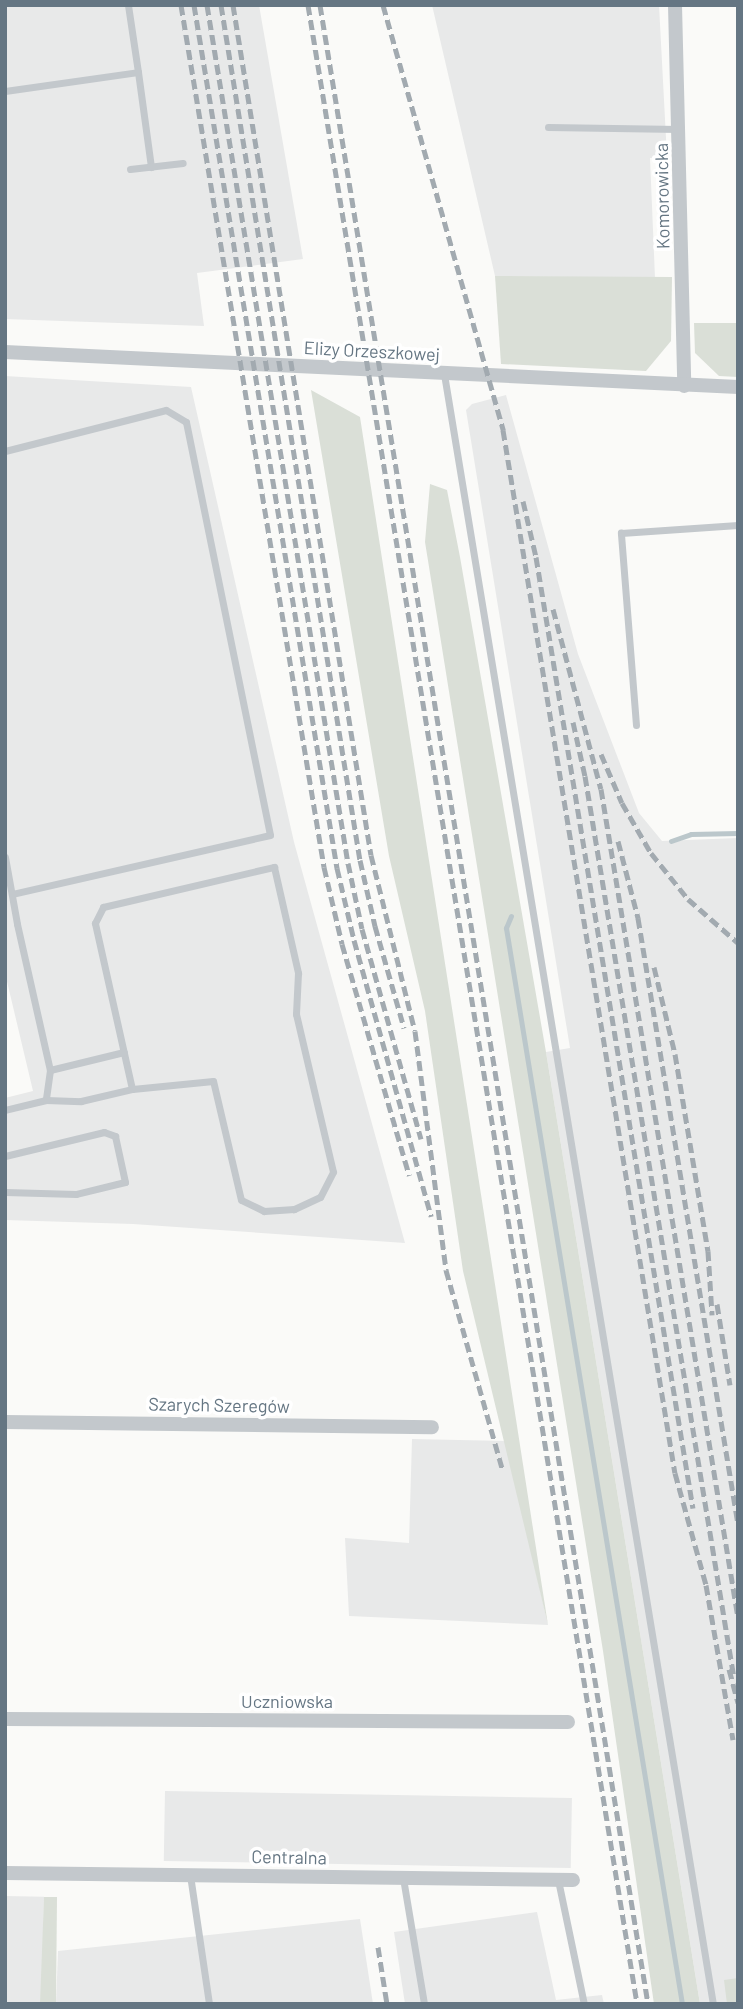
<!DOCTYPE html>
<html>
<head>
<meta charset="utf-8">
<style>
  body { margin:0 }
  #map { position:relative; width:743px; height:2009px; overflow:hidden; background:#fafaf8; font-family:Barlow,sans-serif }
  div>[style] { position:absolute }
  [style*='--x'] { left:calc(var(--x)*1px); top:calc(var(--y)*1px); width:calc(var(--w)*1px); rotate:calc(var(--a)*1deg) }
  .built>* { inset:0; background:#e8e9e9; transform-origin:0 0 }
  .green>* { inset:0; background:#dadfd7 }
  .stream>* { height:5px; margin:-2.5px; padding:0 2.5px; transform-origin:2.5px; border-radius:2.5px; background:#bbc7cb }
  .lane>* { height:7px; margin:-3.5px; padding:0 3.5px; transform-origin:3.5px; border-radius:3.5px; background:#c3c8cc }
  .street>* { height:14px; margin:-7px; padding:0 7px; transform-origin:7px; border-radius:7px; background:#c3c8cc }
  .rail>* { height:5px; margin-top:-2.5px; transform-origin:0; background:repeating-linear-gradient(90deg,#a2aab0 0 10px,transparent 0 15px) }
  span { translate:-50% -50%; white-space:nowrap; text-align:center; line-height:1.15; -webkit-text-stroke:7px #fff; paint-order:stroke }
  .street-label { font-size:18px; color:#657683 }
  .frame { position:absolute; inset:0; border:7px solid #657683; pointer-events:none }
</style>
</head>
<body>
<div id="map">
  <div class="built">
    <div style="clip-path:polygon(5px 5px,259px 5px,303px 259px,197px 273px,204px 326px,5px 319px)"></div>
    <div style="clip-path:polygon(432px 5px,659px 5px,667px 157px,650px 158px,655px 278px,495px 276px)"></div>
    <div style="clip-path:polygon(5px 376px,191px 387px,294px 842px,405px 1243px,133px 1224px,5px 1220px,5px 1098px,33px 1091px,5px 973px)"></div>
    <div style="clip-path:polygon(506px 395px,578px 654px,639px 813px,662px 841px,738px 838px,738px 2004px,700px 2004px,546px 1052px,570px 1048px,466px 410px,472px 404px)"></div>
    <div style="clip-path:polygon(412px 1439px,506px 1441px,548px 1625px,349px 1616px,345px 1538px,409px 1543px)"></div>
    <div style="left:165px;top:1791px;width:407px;height:70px;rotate:1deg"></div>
    <div style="left:5px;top:1896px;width:39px;height:108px;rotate:1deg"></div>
    <div style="clip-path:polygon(537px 1912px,556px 2000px,602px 1995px,604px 2004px,405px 2004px,394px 1932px)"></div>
    <div style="clip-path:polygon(360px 1919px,373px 2004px,56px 2004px,58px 1951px)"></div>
  </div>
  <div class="green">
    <div style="clip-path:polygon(495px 276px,672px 277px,671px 341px,646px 371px,501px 364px)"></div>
    <div style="clip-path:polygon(694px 323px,738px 323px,738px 377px,719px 376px,695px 353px)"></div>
    <div style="clip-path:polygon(311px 390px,360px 417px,548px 1625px,463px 1271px,425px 1011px,389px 856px)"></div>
    <div style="clip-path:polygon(430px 484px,447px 490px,460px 557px,546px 1052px,700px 2004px,654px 2004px,603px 1651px,425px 542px)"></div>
    <div style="clip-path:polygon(44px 1897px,57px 1897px,56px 2004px,40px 2004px)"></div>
    <div style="clip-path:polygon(738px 1978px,738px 2004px,727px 2004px,724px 1980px)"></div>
  </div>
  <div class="stream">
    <div style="--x:671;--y:841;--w:21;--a:-19"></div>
    <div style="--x:691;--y:834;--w:47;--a:-1.2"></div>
    <div style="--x:511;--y:916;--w:13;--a:113"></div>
    <div style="--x:506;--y:928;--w:1090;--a:80.71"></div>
  </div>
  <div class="lane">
    <div style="--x:138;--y:72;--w:96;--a:82.2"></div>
    <div style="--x:5;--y:91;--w:134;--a:-8.1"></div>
    <div style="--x:138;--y:72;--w:68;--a:-98.5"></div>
    <div style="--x:548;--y:127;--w:131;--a:0.9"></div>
    <div style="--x:130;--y:169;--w:53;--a:-6.5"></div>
    <div style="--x:444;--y:374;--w:1652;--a:80.63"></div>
    <div style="--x:5;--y:451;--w:166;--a:-14.3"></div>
    <div style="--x:166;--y:410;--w:23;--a:31"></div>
    <div style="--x:186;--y:422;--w:421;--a:78.5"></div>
    <div style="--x:270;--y:835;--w:264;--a:167.1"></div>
    <div style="--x:636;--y:725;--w:193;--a:-94.5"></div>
    <div style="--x:621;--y:533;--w:117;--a:-3.9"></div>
    <div style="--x:5;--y:857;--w:68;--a:79.8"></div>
    <div style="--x:17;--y:924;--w:150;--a:77.3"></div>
    <div style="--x:50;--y:1070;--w:30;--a:98"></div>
    <div style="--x:46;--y:1100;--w:42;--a:166.3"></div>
    <div style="--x:274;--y:867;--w:109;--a:77.2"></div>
    <div style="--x:298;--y:973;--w:41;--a:92.8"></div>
    <div style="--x:296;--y:1014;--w:162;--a:76.8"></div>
    <div style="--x:333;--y:1172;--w:28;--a:117"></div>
    <div style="--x:320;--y:1197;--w:29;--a:155"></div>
    <div style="--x:294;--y:1209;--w:30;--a:176"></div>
    <div style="--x:264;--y:1211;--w:25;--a:-154"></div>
    <div style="--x:241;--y:1200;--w:122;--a:-103.2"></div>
    <div style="--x:213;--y:1081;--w:81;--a:174.4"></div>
    <div style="--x:132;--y:1089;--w:170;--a:-102.6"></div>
    <div style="--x:95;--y:923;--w:18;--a:-63"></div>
    <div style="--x:103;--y:907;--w:176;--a:-13.2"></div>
    <div style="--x:50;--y:1070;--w:76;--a:-13.7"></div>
    <div style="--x:46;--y:1100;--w:35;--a:2"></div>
    <div style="--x:81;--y:1101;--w:52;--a:-13.2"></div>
    <div style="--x:5;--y:1156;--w:102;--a:-13.6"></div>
    <div style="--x:104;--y:1132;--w:12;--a:20"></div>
    <div style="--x:115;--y:1136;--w:47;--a:77.7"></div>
    <div style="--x:125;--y:1182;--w:50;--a:166.2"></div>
    <div style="--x:76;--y:1194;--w:71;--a:-178.4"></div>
    <div style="--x:190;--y:1875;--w:130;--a:81.6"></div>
    <div style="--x:403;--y:1878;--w:128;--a:80.5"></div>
    <div style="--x:558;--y:1880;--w:127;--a:78.2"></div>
  </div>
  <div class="street">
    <div style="--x:675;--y:5;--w:381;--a:88.6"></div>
    <div style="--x:5;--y:352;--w:734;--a:2.73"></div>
    <div style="--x:5;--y:1422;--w:427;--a:0.7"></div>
    <div style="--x:5;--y:1719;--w:563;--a:0.31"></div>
    <div style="--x:5;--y:1873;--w:568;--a:0.71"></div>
  </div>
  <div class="rail">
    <div style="--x:181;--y:5;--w:874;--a:80.58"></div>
    <div style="--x:324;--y:867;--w:79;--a:76.8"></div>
    <div style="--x:342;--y:944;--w:241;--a:73.8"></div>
    <div style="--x:194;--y:5;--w:875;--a:80.59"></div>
    <div style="--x:337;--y:868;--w:74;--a:76.7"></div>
    <div style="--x:354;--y:940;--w:287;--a:74.4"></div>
    <div style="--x:207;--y:5;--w:870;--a:80.67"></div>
    <div style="--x:348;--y:863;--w:67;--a:78"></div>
    <div style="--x:362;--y:929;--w:218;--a:74.3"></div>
    <div style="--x:221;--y:5;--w:866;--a:80.77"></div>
    <div style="--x:360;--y:860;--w:68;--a:77.2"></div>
    <div style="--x:375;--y:926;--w:106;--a:74.1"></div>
    <div style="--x:233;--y:5;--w:861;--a:80.78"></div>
    <div style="--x:371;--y:855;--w:181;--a:76"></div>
    <div style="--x:415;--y:1031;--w:241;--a:82.6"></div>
    <div style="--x:446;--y:1270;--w:209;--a:74.2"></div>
    <div style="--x:308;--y:5;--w:2026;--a:80.65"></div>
    <div style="--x:320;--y:5;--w:2026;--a:80.68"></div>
    <div style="--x:383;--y:5;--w:442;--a:74.2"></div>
    <div style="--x:503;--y:430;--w:1057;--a:80.64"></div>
    <div style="--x:675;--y:1473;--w:116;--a:74.5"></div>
    <div style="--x:706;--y:1585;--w:157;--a:80.1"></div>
    <div style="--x:523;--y:501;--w:57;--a:76.9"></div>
    <div style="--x:536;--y:557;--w:964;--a:80.63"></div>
    <div style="--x:553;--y:609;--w:186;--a:75.1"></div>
    <div style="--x:601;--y:789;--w:839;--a:80.61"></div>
    <div style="--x:573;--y:722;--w:55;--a:77.5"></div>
    <div style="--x:585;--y:776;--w:914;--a:80.62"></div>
    <div style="--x:601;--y:754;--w:53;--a:66.8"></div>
    <div style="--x:622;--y:803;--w:58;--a:59.9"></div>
    <div style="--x:651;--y:853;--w:59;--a:51.2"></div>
    <div style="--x:688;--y:899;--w:67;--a:41.3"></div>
    <div style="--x:618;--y:841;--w:80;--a:75.4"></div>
    <div style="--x:638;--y:918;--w:614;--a:80.63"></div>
    <div style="--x:654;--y:967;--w:89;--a:76.4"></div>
    <div style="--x:675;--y:1054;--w:200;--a:80.5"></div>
    <div style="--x:708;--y:1251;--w:64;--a:86.4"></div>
    <div style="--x:717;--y:1304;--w:82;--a:80.9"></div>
    <div style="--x:729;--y:1669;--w:35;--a:75"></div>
    <div style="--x:378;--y:1947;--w:58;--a:81"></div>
  </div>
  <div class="street-label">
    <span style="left:662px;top:196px;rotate:-91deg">Komorowicka</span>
    <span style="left:372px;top:351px;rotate:3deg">Elizy Orzeszkowej</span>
    <span style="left:219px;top:1405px;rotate:1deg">Szarych Szeregów</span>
    <span style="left:287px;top:1701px">Uczniowska</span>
    <span style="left:289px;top:1857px;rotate:1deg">Centralna</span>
  </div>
  <div class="frame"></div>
</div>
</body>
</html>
